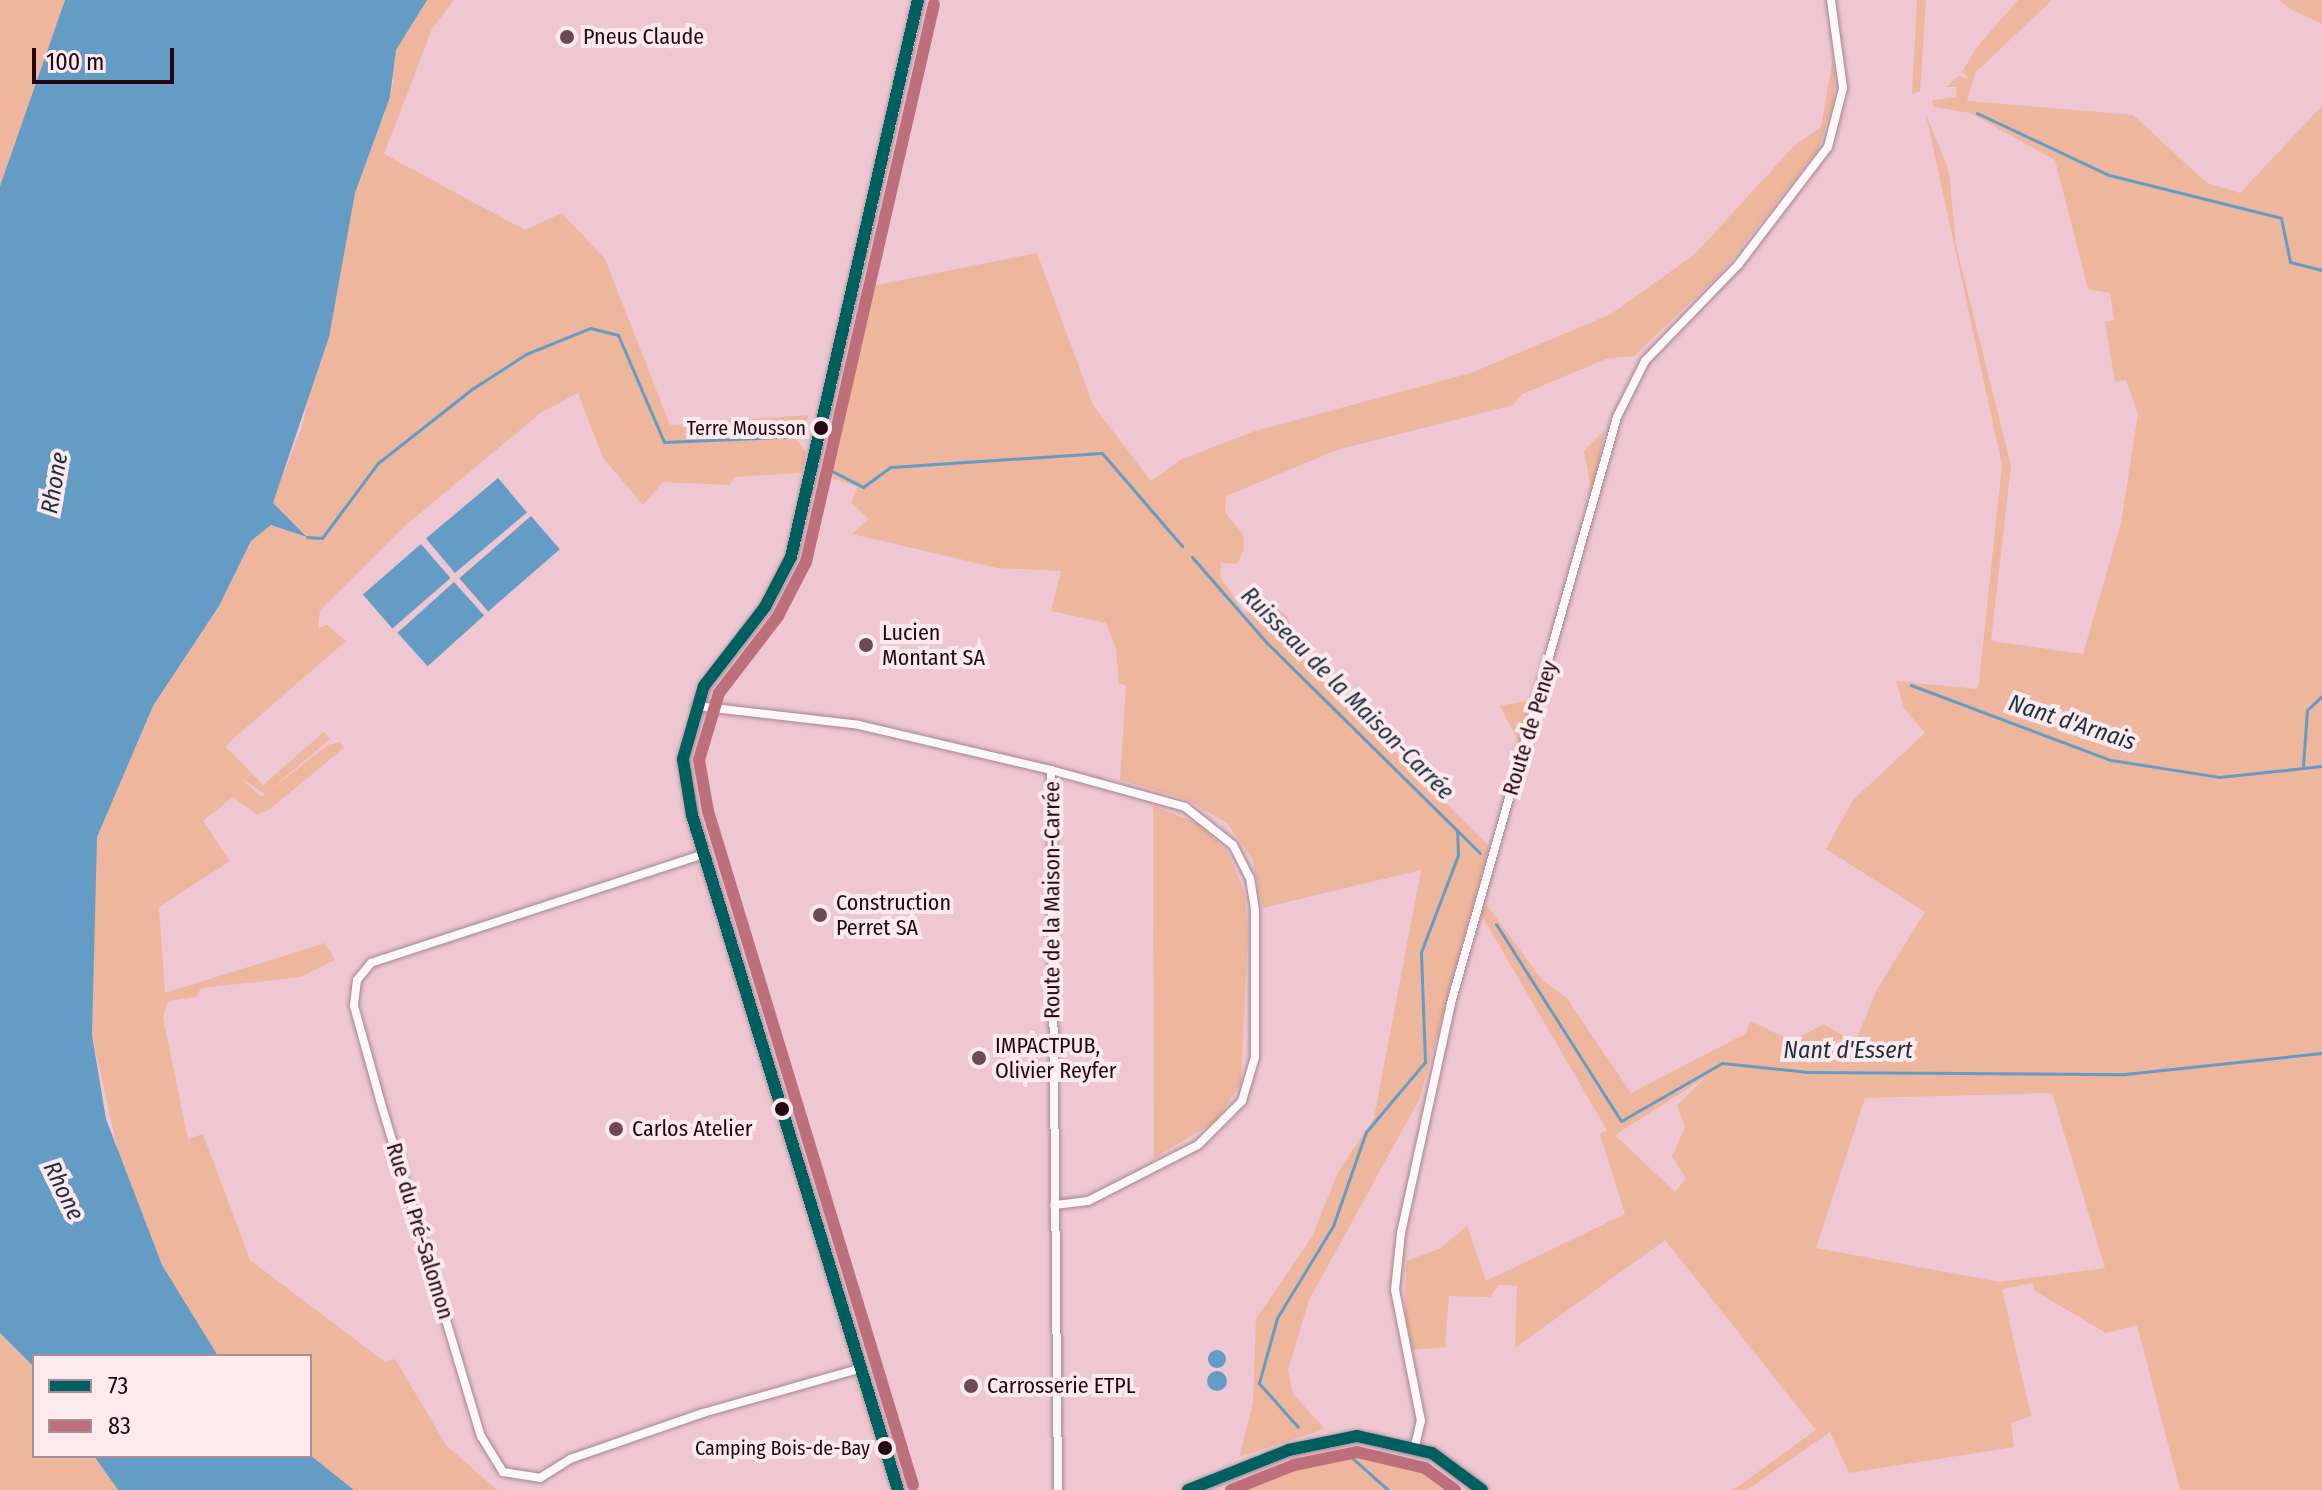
<!DOCTYPE html>
<html>
<head>
<meta charset="utf-8">
<style>
  body { margin:0 }
  #map { position:relative; width:2322px; height:1490px; overflow:hidden; background:#eec7d2; font-family:"Fira Sans Condensed",sans-serif }
  div>[style] { position:absolute }
  [style*='--x'] { left:calc(var(--x)*1px); top:calc(var(--y)*1px); width:calc(var(--w)*1px); rotate:calc(var(--a)*1deg) }
  .green>* { inset:0; background:#eeb69c }
  .water>* { inset:0; background:#649cc6; transform-origin:0 0 }
  .round { border-radius:50% }
  .stream>* { height:3px; margin:-1.5px; padding:0 1.5px; transform-origin:1.5px; border-radius:1.5px; background:#649cc6 }
  .roads { filter:drop-shadow(0 0 2px #a4858f) drop-shadow(0 0 2px #a4858f) }
  .street>* { height:8px; margin:-4px; padding:0 4px; transform-origin:4px; border-radius:4px; background:#fcf7f8 }
  .secondary>* { height:11px; margin:-5.5px; padding:0 5.5px; transform-origin:5.5px; border-radius:5.5px; background:#fcf7f8 }
  .bus-1>* { height:12px; margin:-6px; padding:0 6px; transform-origin:6px; border-radius:6px; background:#005f61 }
  .bus-2>* { height:12px; margin:-6px; padding:0 6px; transform-origin:6px; border-radius:6px; background:#bd6f7c }
  .dots>* { width:22px; height:22px; translate:-50% -50%; box-sizing:border-box; border:4px solid #fceaef; border-radius:50% }
  span { translate:-50% -50%; white-space:nowrap; text-align:center; line-height:1.15; -webkit-text-stroke:8px #fceaef; paint-order:stroke }
  .bus-label { font-size:20px; color:#240712 }
  .right { translate:-100% -50%; text-align:right }
  .poi-label { font-size:22px; color:#240712 }
  .left { translate:0 -50%; text-align:left }
  .street-label { font-size:22px; color:#240712 }
  .water-label { font-size:24px; color:#1c303e; font-style:italic }
  .legend { position:absolute; left:32px; top:1354px; width:280px; height:104px; box-sizing:border-box; background:#fceaef; border:2px solid #a68f97; margin:0; padding:10px 14px; list-style:none; font-size:24px; color:#240712 }
  .legend li { display:flex; align-items:center; gap:16px; height:40px }
  .legend b { width:40px; border:2px solid #a68f97 }
  .scale { position:absolute; left:32px; top:48px; width:142px; height:36px; box-sizing:border-box; border:4px solid #240712; border-top:0; padding-left:10px; font-size:24px; line-height:28px; white-space:nowrap; color:#240712; -webkit-text-stroke:6px #fceaef; paint-order:stroke }
</style>
</head>
<body>
<div id="map">
  <div class="green">
    <div style="clip-path:polygon(0 0,65px 0,0 186px)"></div>
    <div style="clip-path:polygon(405px 0,454px 0,432px 29px,384px 154px,525px 230px,562px 213px,605px 259px,670px 425px,810px 415px,794px 436px,806px 453px,802px 473px,734px 477px,730px 485px,663px 482px,643px 505px,603px 458px,578px 393px,542px 412px,406px 525px,320px 610px,318px 628px,327px 625px,346px 641px,225px 746px,263px 785px,324px 732px,330px 739px,265px 794px,241px 778px,261px 797px,328px 745px,340px 742px,344px 748px,270px 809px,257px 815px,233px 797px,203px 821px,230px 861px,159px 907px,165px 993px,325px 943px,335px 960px,301px 977px,201px 988px,196px 997px,168px 1001px,163px 1018px,188px 1139px,203px 1134px,250px 1260px,385px 1362px,395px 1359px,446px 1445px,497px 1490px,354px 1490px,310px 1455px,310px 1356px,218px 1356px,162px 1265px,124px 1178px,92px 1035px,90px 895px,97px 837px,115px 793px,153px 706px,219px 606px,251px 541px,271px 525px,306px 535px,272px 503px,302px 427px,355px 193px,390px 97px,394px 79px,385px 65px)"></div>
    <div style="clip-path:polygon(1917px 0,1926px 0,1920px 91px,1912px 94px)"></div>
    <div style="clip-path:polygon(evenodd,2018px 0,2052px 0,1975px 73px,1967px 101px,2133px 115px,2207px 183px,2240px 193px,2322px 106px,2322px 1490px,2180px 1490px,2137px 1325px,2106px 1333px,2035px 1291px,2033px 1283px,2002px 1289px,2031px 1416px,2011px 1423px,2014px 1447px,1849px 1473px,1830px 1432px,1747px 1490px,1733px 1490px,1816px 1430px,1665px 1240px,1515px 1348px,1517px 1286px,1499px 1285px,1490px 1297px,1449px 1296px,1445px 1347px,1413px 1350px,1405px 1315px,1406px 1261px,1439px 1249px,1467px 1226px,1486px 1281px,1625px 1214px,1600px 1134px,1607px 1130px,1481px 914px,1486px 904px,1543px 981px,1566px 997px,1631px 1093px,1745px 1034px,1751px 1021px,1792px 1041px,1824px 1024px,1855px 1043px,1877px 989px,1925px 912px,1826px 849px,1853px 800px,1925px 733px,1904px 708px,1896px 681px,1977px 689px,1979px 682px,2002px 465px,1926px 115px,1949px 171px,1956px 245px,2011px 465px,1991px 641px,2083px 654px,2121px 523px,2138px 414px,2126px 380px,2115px 382px,2105px 322px,2114px 320px,2110px 293px,2088px 289px,2055px 160px,1970px 113px,1933px 107px,1932px 100px,1957px 97px,1956px 87px,1946px 87px,1958px 76px,1969px 79px,1962px 72px,1977px 47px,2018px 0,1706px 1077px,1677px 1105px,1685px 1127px,1672px 1157px,1686px 1178px,1675px 1192px,1615px 1135px,1706px 1077px,2018px 0,2052px 1093px,2105px 1268px,2000px 1282px,1816px 1248px,1865px 1098px,2052px 1093px)"></div>
    <div style="clip-path:polygon(2279px 0,2322px 0,2322px 24px,2292px 10px)"></div>
    <div style="clip-path:polygon(1833px 58px,1835px 74px,1834px 100px,1819px 148px,1720px 274px,1634px 356px,1606px 359px,1522px 394px,1513px 405px,1337px 450px,1226px 496px,1225px 513px,1243px 534px,1244px 549px,1237px 564px,1221px 563px,1220px 576px,1244px 613px,1275px 606px,1288px 617px,1297px 653px,1489px 846px,1420px 1098px,1309px 1300px,1288px 1370px,1293px 1394px,1325px 1429px,1239px 1457px,1253px 1403px,1256px 1319px,1312px 1237px,1338px 1172px,1374px 1118px,1421px 870px,1263px 908px,1253px 860px,1227px 823px,1186px 799px,1120px 780px,1126px 686px,1119px 683px,1116px 649px,1106px 623px,1051px 611px,1061px 571px,998px 568px,852px 534px,869px 519px,851px 503px,858px 487px,821px 474px,862px 288px,1037px 253px,1093px 405px,1151px 481px,1182px 459px,1255px 431px,1471px 373px,1611px 314px,1695px 254px,1793px 147px,1821px 127px)"></div>
    <div style="clip-path:polygon(1605px 430px,1592px 493px,1584px 451px)"></div>
    <div style="clip-path:polygon(1531px 700px,1519px 742px,1500px 706px)"></div>
    <div style="clip-path:polygon(1153px 806px,1197px 823px,1227px 851px,1244px 891px,1248px 931px,1241px 1083px,1216px 1121px,1154px 1158px)"></div>
    <div style="clip-path:polygon(0 1333px,34px 1367px,34px 1456px,94px 1456px,118px 1490px,0 1490px)"></div>
    <div style="clip-path:polygon(1351px 1449px,1414px 1460px,1461px 1490px,1226px 1490px,1307px 1457px)"></div>
  </div>
  <div class="water">
    <div style="clip-path:polygon(65px 0,427px 0,396px 50px,390px 97px,355px 193px,329px 337px,273px 503px,307px 537px,271px 525px,251px 541px,219px 606px,153px 706px,97px 837px,92px 1035px,106px 1119px,162px 1265px,218px 1356px,34px 1356px,34px 1367px,0 1333px,0 186px)"></div>
    <div style="left:498px;top:478px;width:45px;height:94px;rotate:50deg"></div>
    <div style="left:531px;top:516px;width:44px;height:95px;rotate:49deg"></div>
    <div style="left:421px;top:544px;width:45px;height:77px;rotate:49deg"></div>
    <div style="left:454px;top:582px;width:45px;height:76px;rotate:48deg"></div>
    <div class="round" style="left:1208px;top:1350px;width:18px;height:18px"></div>
    <div class="round" style="left:1207px;top:1371px;width:20px;height:20px"></div>
    <div style="clip-path:polygon(310px 1455px,354px 1490px,118px 1490px,94px 1456px)"></div>
  </div>
  <div class="stream">
    <div style="--x:1977;--y:113;--w:146;--a:25.2"></div>
    <div style="--x:2109;--y:175;--w:177;--a:14"></div>
    <div style="--x:2281;--y:218;--w:45;--a:78.4"></div>
    <div style="--x:2290;--y:262;--w:33;--a:14"></div>
    <div style="--x:830;--y:470;--w:37;--a:27"></div>
    <div style="--x:863;--y:487;--w:34;--a:-36"></div>
    <div style="--x:891;--y:467;--w:211;--a:-3.8"></div>
    <div style="--x:1102;--y:453;--w:123;--a:49.3"></div>
    <div style="--x:307;--y:537;--w:15;--a:4"></div>
    <div style="--x:322;--y:538;--w:94;--a:-53.3"></div>
    <div style="--x:378;--y:463;--w:120;--a:-38.2"></div>
    <div style="--x:472;--y:389;--w:64;--a:-32.9"></div>
    <div style="--x:526;--y:354;--w:69;--a:-22.1"></div>
    <div style="--x:590;--y:328;--w:29;--a:14"></div>
    <div style="--x:618;--y:335;--w:116;--a:66.7"></div>
    <div style="--x:664;--y:442;--w:137;--a:-2.5"></div>
    <div style="--x:1192;--y:557;--w:114;--a:48.9"></div>
    <div style="--x:1267;--y:643;--w:299;--a:44.6"></div>
    <div style="--x:1911;--y:685;--w:214;--a:20.6"></div>
    <div style="--x:2111;--y:760;--w:109;--a:8.9"></div>
    <div style="--x:2219;--y:777;--w:104;--a:-6.1"></div>
    <div style="--x:2303;--y:766;--w:56;--a:-85.9"></div>
    <div style="--x:2307;--y:710;--w:21;--a:-43"></div>
    <div style="--x:1496;--y:924;--w:233;--a:57.6"></div>
    <div style="--x:1621;--y:1121;--w:116;--a:-29.9"></div>
    <div style="--x:1722;--y:1063;--w:86;--a:6"></div>
    <div style="--x:1808;--y:1072;--w:317;--a:0.4"></div>
    <div style="--x:2125;--y:1074;--w:198;--a:-6.1"></div>
    <div style="--x:1298;--y:1427;--w:59;--a:-131.6"></div>
    <div style="--x:1259;--y:1383;--w:67;--a:-74.5"></div>
    <div style="--x:1277;--y:1318;--w:108;--a:-58.7"></div>
    <div style="--x:1333;--y:1226;--w:100;--a:-70.7"></div>
    <div style="--x:1366;--y:1132;--w:92;--a:-49.9"></div>
    <div style="--x:1425;--y:1062;--w:110;--a:-92.1"></div>
    <div style="--x:1421;--y:952;--w:104;--a:-69.1"></div>
    <div style="--x:1458;--y:855;--w:25;--a:-92"></div>
    <div style="--x:1350;--y:1456;--w:51;--a:41.8"></div>
  </div>
  <div class="roads">
    <div class="street">
      <div style="--x:696;--y:706;--w:164;--a:6.6"></div>
      <div style="--x:859;--y:725;--w:197;--a:13.2"></div>
      <div style="--x:1051;--y:770;--w:139;--a:15.4"></div>
      <div style="--x:1185;--y:807;--w:61;--a:38.4"></div>
      <div style="--x:1233;--y:845;--w:37;--a:63"></div>
      <div style="--x:1250;--y:878;--w:33;--a:81"></div>
      <div style="--x:1255;--y:911;--w:146;--a:90"></div>
      <div style="--x:1255;--y:1057;--w:46;--a:106.5"></div>
      <div style="--x:1242;--y:1101;--w:62;--a:135"></div>
      <div style="--x:1198;--y:1145;--w:123;--a:153"></div>
      <div style="--x:1088;--y:1201;--w:34;--a:173"></div>
      <div style="--x:1051;--y:770;--w:720;--a:89.44"></div>
      <div style="--x:704;--y:854;--w:350;--a:161.9"></div>
      <div style="--x:371;--y:963;--w:22;--a:129"></div>
      <div style="--x:357;--y:980;--w:26;--a:97"></div>
      <div style="--x:354;--y:1006;--w:98;--a:74.5"></div>
      <div style="--x:380;--y:1100;--w:351;--a:73.3"></div>
      <div style="--x:481;--y:1436;--w:42;--a:58.6"></div>
      <div style="--x:503;--y:1472;--w:37;--a:9"></div>
      <div style="--x:540;--y:1478;--w:36;--a:-32"></div>
      <div style="--x:570;--y:1459;--w:141;--a:-19.1"></div>
      <div style="--x:703;--y:1413;--w:162;--a:-15.8"></div>
      <div style="--x:1415;--y:1446;--w:26;--a:-77"></div>
      <div style="--x:1421;--y:1421;--w:134;--a:-101.2"></div>
      <div style="--x:1395;--y:1290;--w:57;--a:-84"></div>
      <div style="--x:1401;--y:1233;--w:235;--a:-77.7"></div>
      <div style="--x:1451;--y:1003;--w:609;--a:-74.18"></div>
      <div style="--x:1617;--y:417;--w:63;--a:-63.4"></div>
      <div style="--x:1645;--y:361;--w:134;--a:-45.9"></div>
      <div style="--x:1738;--y:265;--w:148;--a:-52.7"></div>
      <div style="--x:1828;--y:147;--w:61;--a:-75.7"></div>
      <div style="--x:1843;--y:88;--w:89;--a:-97.8"></div>
    </div>
    <div class="secondary">
      <div style="--x:898;--y:1490;--w:706;--a:-106.97"></div>
      <div style="--x:692;--y:815;--w:57;--a:-99.1"></div>
      <div style="--x:683;--y:759;--w:76;--a:-74"></div>
      <div style="--x:704;--y:686;--w:100;--a:-52.3"></div>
      <div style="--x:765;--y:607;--w:56;--a:-62.5"></div>
      <div style="--x:791;--y:557;--w:571;--a:-77.16"></div>
      <div style="--x:1188;--y:1490;--w:109;--a:-21.6"></div>
      <div style="--x:1289;--y:1450;--w:69;--a:-11.6"></div>
      <div style="--x:1357;--y:1436;--w:77;--a:12.8"></div>
      <div style="--x:1432;--y:1453;--w:62;--a:36.5"></div>
    </div>
  </div>
  <div class="bus-1">
    <div style="--x:898;--y:1490;--w:706;--a:-106.97"></div>
    <div style="--x:692;--y:815;--w:57;--a:-99.1"></div>
    <div style="--x:683;--y:759;--w:76;--a:-74"></div>
    <div style="--x:704;--y:686;--w:100;--a:-52.3"></div>
    <div style="--x:765;--y:607;--w:56;--a:-62.5"></div>
    <div style="--x:791;--y:557;--w:571;--a:-77.16"></div>
    <div style="--x:1188;--y:1490;--w:109;--a:-21.6"></div>
    <div style="--x:1289;--y:1450;--w:69;--a:-11.6"></div>
    <div style="--x:1357;--y:1436;--w:77;--a:12.8"></div>
    <div style="--x:1432;--y:1453;--w:62;--a:36.5"></div>
  </div>
  <div class="bus-2">
    <div style="--x:913;--y:1485;--w:704;--a:-106.92"></div>
    <div style="--x:708;--y:811;--w:52;--a:-100"></div>
    <div style="--x:699;--y:760;--w:70;--a:-73.4"></div>
    <div style="--x:719;--y:693;--w:97;--a:-52.5"></div>
    <div style="--x:778;--y:616;--w:61;--a:-62.6"></div>
    <div style="--x:806;--y:562;--w:572;--a:-77.08"></div>
    <div style="--x:1231;--y:1490;--w:68;--a:-21.6"></div>
    <div style="--x:1294;--y:1465;--w:64;--a:-11.7"></div>
    <div style="--x:1357;--y:1452;--w:70;--a:13.2"></div>
    <div style="--x:1425;--y:1468;--w:37;--a:36"></div>
  </div>
  <div class="dots">
    <div style="left:567px;top:37px;background:#6b4a55"></div>
    <div style="left:821px;top:428px;background:#240712"></div>
    <div style="left:866px;top:645px;background:#6b4a55"></div>
    <div style="left:820px;top:915px;background:#6b4a55"></div>
    <div style="left:979px;top:1058px;background:#6b4a55"></div>
    <div style="left:782px;top:1109px;background:#240712"></div>
    <div style="left:616px;top:1129px;background:#6b4a55"></div>
    <div style="left:971px;top:1386px;background:#6b4a55"></div>
    <div style="left:885px;top:1448px;background:#240712"></div>
  </div>
  <div class="bus-label">
    <span class="right" style="left:806px;top:428px">Terre Mousson</span>
    <span class="right" style="left:870px;top:1448px">Camping Bois-de-Bay</span>
  </div>
  <div class="poi-label">
    <span class="left" style="left:583px;top:37px">Pneus Claude</span>
    <span class="left" style="left:882px;top:645px">Lucien<br>Montant SA</span>
    <span class="left" style="left:836px;top:915px">Construction<br>Perret SA</span>
    <span class="left" style="left:995px;top:1058px">IMPACTPUB,<br>Olivier Reyfer</span>
    <span class="left" style="left:632px;top:1129px">Carlos Atelier</span>
    <span class="left" style="left:987px;top:1386px">Carrosserie ETPL</span>
  </div>
  <div class="street-label">
    <span style="left:1530px;top:728px;rotate:-73deg">Route de Peney</span>
    <span style="left:1052px;top:900px;rotate:-90deg">Route de la Maison-Carrée</span>
    <span style="left:420px;top:1231px;rotate:73deg">Rue du Pré-Salomon</span>
  </div>
  <div class="water-label">
    <span style="left:55px;top:483px;rotate:-80deg">Rhone</span>
    <span style="left:1347px;top:694px;rotate:45deg">Ruisseau de la Maison-Carrée</span>
    <span style="left:2072px;top:723px;rotate:18deg">Nant d'Arnais</span>
    <span style="left:1848px;top:1051px">Nant d'Essert</span>
    <span style="left:63px;top:1191px;rotate:64deg">Rhone</span>
  </div>
  <ul class="legend">
  <li><b style="height:10px;background:#005f61"></b>73</li>
  <li><b style="height:10px;background:#bd6f7c"></b>83</li>
  </ul>
  <div class="scale">100 m</div>
</div>
</body>
</html>
